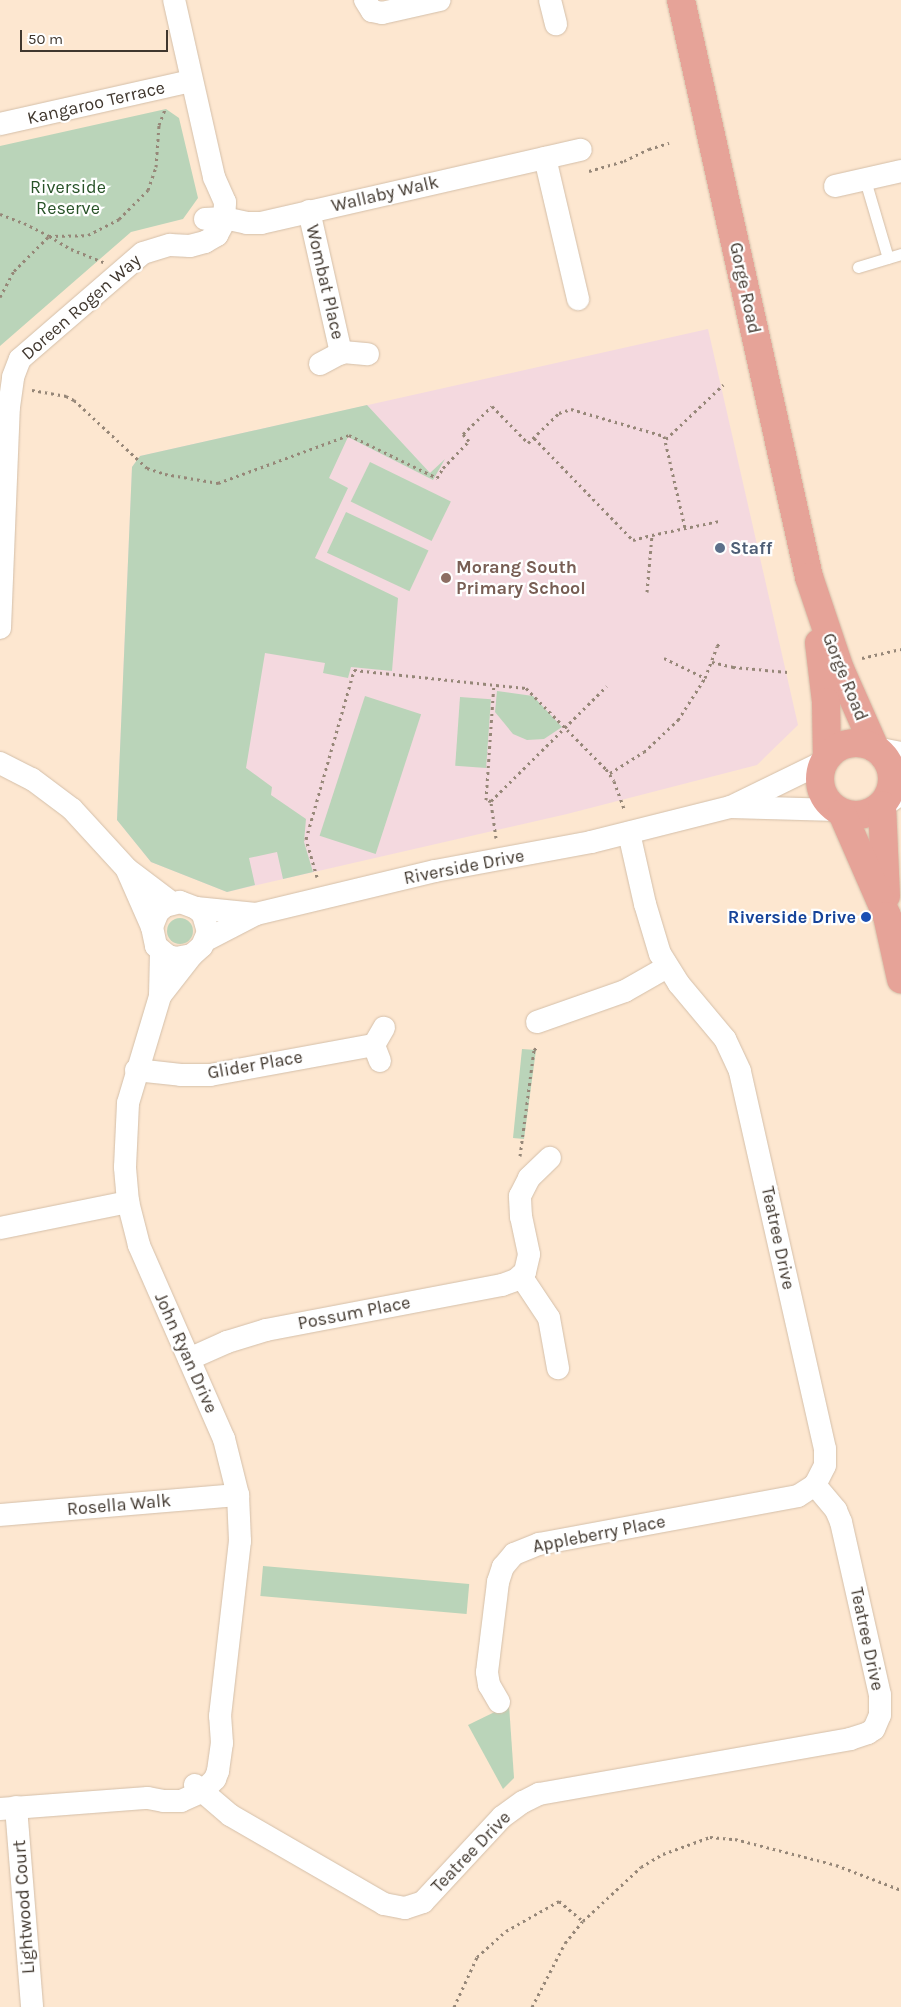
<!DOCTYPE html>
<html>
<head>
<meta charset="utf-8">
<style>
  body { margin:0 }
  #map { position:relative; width:901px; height:2007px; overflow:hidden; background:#fde7d0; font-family:Karla,sans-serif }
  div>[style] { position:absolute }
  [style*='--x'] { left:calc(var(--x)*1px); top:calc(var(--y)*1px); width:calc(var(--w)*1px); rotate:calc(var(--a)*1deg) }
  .education>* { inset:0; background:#f4d9df }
  .green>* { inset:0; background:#bad4b9; transform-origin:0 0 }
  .round { border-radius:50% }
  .path>* { height:3px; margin-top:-1.5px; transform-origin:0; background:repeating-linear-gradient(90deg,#968778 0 2.5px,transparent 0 6.5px) }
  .roads { filter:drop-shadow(0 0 1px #d4bfa9) drop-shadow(0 0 1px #d4bfa9) }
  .lane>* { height:11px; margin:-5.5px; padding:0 5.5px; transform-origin:5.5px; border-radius:5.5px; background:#fff }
  .street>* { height:22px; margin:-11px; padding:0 11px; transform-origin:11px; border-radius:11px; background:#fff }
  .secondary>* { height:28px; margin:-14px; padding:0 14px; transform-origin:14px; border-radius:14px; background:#fff }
  .primary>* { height:28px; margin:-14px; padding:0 14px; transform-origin:14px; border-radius:14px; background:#e6a398 }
  .primary>.ring { margin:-14px; padding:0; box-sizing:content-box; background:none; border:28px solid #e6a398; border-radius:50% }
  .dots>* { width:14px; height:14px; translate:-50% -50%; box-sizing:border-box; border:2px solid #fff; border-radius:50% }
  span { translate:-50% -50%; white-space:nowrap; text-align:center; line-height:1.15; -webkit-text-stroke:4.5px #fff; paint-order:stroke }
  .street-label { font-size:18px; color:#40372e }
  .park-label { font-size:18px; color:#285328 }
  .service-label { font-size:18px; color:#4e5e75; font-weight:700 }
  .left { translate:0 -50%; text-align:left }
  .education-label { font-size:18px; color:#785e54; font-weight:700 }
  .transit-label { font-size:18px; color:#164399; font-weight:700 }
  .right { translate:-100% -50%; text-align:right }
  .scale { position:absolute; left:20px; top:30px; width:148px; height:22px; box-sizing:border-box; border:2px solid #40372e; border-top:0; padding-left:6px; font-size:15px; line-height:18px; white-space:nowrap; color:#40372e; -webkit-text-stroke:4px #fff; paint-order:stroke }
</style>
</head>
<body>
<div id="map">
  <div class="education">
    <div style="clip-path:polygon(708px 329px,798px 725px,757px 765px,567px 814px,227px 892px,151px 862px,117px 820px,132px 467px,140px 456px)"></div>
  </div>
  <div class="green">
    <div style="clip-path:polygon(166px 109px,179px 118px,198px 198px,183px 219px,131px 232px,0 346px,0 146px)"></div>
    <div style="clip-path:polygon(367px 405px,430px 473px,445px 459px,433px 480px,348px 437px,329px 478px,348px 488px,315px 558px,398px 598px,392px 671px,351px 667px,348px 678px,323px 673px,325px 663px,265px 653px,246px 768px,272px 787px,271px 795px,306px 819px,304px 842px,313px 872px,283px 879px,277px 852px,249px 858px,255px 885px,227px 892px,151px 862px,117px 820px,132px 467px,140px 456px)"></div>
    <div style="left:370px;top:462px;width:90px;height:44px;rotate:26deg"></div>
    <div style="left:346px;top:512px;width:91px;height:45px;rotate:25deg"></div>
    <div style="clip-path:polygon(497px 691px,533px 696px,562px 727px,544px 739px,527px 740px,513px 734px,495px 712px)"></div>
    <div style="left:365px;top:696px;width:59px;height:147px;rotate:18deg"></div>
    <div style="left:460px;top:697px;width:31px;height:69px;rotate:4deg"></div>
    <div class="round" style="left:167px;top:918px;width:26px;height:26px"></div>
    <div style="clip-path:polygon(522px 1049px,536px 1050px,524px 1139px,513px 1138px)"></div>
    <div style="left:263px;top:1566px;width:207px;height:30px;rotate:5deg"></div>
    <div style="clip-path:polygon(509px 1705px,514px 1778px,503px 1789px,468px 1725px)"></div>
  </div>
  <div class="path">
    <div style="--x:589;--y:171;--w:36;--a:-16"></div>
    <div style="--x:624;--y:161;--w:28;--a:-26"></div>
    <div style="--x:649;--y:149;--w:21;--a:-17"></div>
    <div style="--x:0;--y:214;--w:26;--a:21"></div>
    <div style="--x:24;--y:223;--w:28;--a:27"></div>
    <div style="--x:49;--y:236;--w:39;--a:-1"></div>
    <div style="--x:88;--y:235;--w:35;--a:-27"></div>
    <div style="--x:119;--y:219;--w:41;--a:-45"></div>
    <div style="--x:148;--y:190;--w:24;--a:-71"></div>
    <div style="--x:156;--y:167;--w:42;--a:-85.9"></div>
    <div style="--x:159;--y:125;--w:19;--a:-69"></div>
    <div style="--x:0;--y:297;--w:30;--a:-62"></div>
    <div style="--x:14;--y:271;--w:49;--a:-45"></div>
    <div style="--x:49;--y:236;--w:26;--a:31"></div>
    <div style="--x:71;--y:249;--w:35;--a:22"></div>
    <div style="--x:32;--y:390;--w:35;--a:10"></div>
    <div style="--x:66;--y:396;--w:9;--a:27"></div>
    <div style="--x:74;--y:400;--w:100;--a:43"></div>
    <div style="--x:147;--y:468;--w:19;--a:18"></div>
    <div style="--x:165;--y:474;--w:54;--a:9.6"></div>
    <div style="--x:218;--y:483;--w:140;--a:-20.1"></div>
    <div style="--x:349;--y:435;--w:98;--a:26"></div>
    <div style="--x:437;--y:478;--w:12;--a:-59"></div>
    <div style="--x:443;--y:468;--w:37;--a:-46"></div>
    <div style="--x:469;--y:441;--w:9;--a:-131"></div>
    <div style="--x:463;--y:434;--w:40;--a:-44"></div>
    <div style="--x:492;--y:406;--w:52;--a:45.8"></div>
    <div style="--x:528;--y:443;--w:43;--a:-44.1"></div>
    <div style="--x:559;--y:413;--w:13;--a:-18"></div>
    <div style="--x:571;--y:409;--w:97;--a:16.2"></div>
    <div style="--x:664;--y:436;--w:94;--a:77.1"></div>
    <div style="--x:534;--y:438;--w:142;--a:45.9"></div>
    <div style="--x:633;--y:540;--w:20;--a:-15"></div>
    <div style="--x:666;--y:439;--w:79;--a:-43.5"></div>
    <div style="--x:647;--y:592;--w:57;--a:-85"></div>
    <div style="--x:652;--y:535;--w:68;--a:-11.8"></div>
    <div style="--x:664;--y:658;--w:46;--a:26"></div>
    <div style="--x:862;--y:658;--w:40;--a:-13"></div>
    <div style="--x:712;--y:662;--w:22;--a:13"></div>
    <div style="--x:733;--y:667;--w:55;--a:5.2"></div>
    <div style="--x:610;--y:773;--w:40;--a:-32"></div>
    <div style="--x:644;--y:752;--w:47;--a:-43.3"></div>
    <div style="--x:678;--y:720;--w:50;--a:-57.3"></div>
    <div style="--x:705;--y:678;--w:34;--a:-69"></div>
    <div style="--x:717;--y:646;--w:6;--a:-45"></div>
    <div style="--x:491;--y:801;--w:5;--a:-169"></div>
    <div style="--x:486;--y:800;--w:116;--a:-86.1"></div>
    <div style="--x:496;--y:838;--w:37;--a:-98"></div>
    <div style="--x:491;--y:801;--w:163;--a:-44.8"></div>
    <div style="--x:317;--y:877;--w:40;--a:-106"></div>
    <div style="--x:306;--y:839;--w:176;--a:-74.1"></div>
    <div style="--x:354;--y:670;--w:173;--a:6"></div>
    <div style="--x:526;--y:688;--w:114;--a:45.4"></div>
    <div style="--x:606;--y:769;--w:14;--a:56"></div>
    <div style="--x:614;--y:781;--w:32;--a:70"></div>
    <div style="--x:520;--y:1156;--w:107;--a:-82.5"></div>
    <div style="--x:534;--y:1050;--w:4;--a:-45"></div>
    <div style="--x:454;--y:2007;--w:55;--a:-65.3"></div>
    <div style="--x:477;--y:1957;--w:39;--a:-42"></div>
    <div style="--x:506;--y:1931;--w:61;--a:-29.5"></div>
    <div style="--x:559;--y:1901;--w:31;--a:40"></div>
    <div style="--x:532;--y:2007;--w:72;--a:-62.7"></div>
    <div style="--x:565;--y:1943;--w:28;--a:-51"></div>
    <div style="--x:583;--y:1921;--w:79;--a:-43"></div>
    <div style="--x:641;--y:1867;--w:26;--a:-31"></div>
    <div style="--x:663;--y:1854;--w:50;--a:-19.9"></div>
    <div style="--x:710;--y:1837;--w:25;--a:5"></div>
    <div style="--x:735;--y:1839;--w:104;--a:14.4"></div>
    <div style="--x:836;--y:1865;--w:70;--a:21"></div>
  </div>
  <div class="roads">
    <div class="lane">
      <div style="--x:865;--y:180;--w:81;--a:73.6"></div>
      <div style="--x:858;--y:267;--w:45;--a:-16.8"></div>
    </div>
    <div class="street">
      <div style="--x:365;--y:0;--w:13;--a:58"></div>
      <div style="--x:372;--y:11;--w:10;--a:11"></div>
      <div style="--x:382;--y:13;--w:59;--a:-12.6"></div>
      <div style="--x:550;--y:0;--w:25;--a:76"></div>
      <div style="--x:0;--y:124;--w:196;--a:-12.7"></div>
      <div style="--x:545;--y:158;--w:145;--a:76.8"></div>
      <div style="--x:835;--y:186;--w:68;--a:-12.8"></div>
      <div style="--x:309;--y:211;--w:146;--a:77.3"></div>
      <div style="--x:205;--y:219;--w:19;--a:-3"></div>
      <div style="--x:224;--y:218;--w:24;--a:12"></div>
      <div style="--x:247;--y:223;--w:14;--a:0"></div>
      <div style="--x:261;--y:223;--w:328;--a:-12.9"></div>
      <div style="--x:320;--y:364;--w:26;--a:-28"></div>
      <div style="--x:343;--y:352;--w:25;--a:5"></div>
      <div style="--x:0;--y:628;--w:221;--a:-87.7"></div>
      <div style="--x:9;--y:407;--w:30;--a:-82"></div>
      <div style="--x:13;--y:377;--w:19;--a:-69"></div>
      <div style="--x:20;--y:359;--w:162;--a:-40.8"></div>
      <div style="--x:143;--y:253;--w:28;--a:-17"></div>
      <div style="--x:170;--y:245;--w:20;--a:3"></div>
      <div style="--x:190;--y:246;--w:16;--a:-15"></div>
      <div style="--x:205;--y:242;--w:14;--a:-30"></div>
      <div style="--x:217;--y:235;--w:15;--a:-62"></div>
      <div style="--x:224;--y:222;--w:20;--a:-87"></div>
      <div style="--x:225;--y:202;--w:27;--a:-114"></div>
      <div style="--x:214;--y:177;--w:181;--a:-102.7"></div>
      <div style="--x:0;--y:763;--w:36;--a:27"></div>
      <div style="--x:32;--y:779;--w:50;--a:36.9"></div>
      <div style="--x:72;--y:809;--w:81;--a:47.5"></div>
      <div style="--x:127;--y:869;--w:56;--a:37.1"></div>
      <div style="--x:733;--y:806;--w:100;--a:-26.1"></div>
      <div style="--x:127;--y:870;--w:62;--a:66.3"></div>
      <div style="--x:196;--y:908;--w:60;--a:5.7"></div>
      <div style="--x:206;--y:940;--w:56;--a:-27.5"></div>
      <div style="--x:256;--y:914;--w:184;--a:-13.5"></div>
      <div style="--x:435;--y:871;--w:159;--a:-10.5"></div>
      <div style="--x:591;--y:842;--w:143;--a:-14.1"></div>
      <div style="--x:730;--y:807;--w:107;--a:1.6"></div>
      <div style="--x:160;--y:996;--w:52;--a:-52"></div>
      <div style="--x:192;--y:955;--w:13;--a:-42"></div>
      <div style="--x:202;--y:946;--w:15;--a:-67"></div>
      <div style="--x:208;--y:932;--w:19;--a:-106"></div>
      <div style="--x:203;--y:914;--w:9;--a:-139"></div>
      <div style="--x:196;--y:908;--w:17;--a:-159"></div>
      <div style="--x:180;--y:902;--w:16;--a:165"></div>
      <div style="--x:165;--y:906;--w:9;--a:139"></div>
      <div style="--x:158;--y:912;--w:16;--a:112"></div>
      <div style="--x:152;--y:927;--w:19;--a:78"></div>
      <div style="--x:156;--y:946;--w:16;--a:40"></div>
      <div style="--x:168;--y:956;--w:8;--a:14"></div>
      <div style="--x:176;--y:958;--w:16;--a:-11"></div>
      <div style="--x:537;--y:1022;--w:93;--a:-19.4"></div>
      <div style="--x:625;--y:991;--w:48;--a:-29.7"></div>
      <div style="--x:380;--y:1061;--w:17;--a:-111"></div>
      <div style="--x:374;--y:1045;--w:20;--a:-60"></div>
      <div style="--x:136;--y:1070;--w:45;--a:6.3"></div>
      <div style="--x:181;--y:1075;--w:29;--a:0"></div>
      <div style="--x:210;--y:1075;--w:167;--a:-10.4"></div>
      <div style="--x:0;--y:1228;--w:131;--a:-11.5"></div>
      <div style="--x:521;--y:1276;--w:50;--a:56.3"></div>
      <div style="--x:549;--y:1318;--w:51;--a:79.8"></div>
      <div style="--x:189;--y:1359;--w:42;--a:-24.1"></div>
      <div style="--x:227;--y:1342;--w:41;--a:-17.1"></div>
      <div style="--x:266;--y:1330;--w:240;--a:-10.8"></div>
      <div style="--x:502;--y:1285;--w:15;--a:-20"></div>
      <div style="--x:516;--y:1280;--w:12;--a:-42"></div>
      <div style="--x:525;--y:1272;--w:18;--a:-77"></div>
      <div style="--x:529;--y:1254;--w:38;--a:-102"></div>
      <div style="--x:521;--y:1217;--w:21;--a:-93"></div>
      <div style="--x:520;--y:1196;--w:20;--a:-63"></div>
      <div style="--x:529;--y:1178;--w:29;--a:-44"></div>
      <div style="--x:0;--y:1515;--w:239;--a:-4.8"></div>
      <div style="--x:499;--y:1702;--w:20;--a:-120"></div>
      <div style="--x:489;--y:1685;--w:13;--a:-99"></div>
      <div style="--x:487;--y:1672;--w:91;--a:-83"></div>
      <div style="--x:498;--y:1582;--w:16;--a:-72"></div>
      <div style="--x:503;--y:1567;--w:17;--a:-50"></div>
      <div style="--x:514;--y:1554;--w:27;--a:-22"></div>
      <div style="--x:539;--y:1544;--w:263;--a:-10.5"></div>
      <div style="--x:798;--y:1496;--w:20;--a:-33"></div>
      <div style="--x:815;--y:1485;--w:22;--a:-63"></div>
      <div style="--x:825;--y:1465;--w:16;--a:-90"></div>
      <div style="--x:825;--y:1449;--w:387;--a:-102.7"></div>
      <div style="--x:740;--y:1071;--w:35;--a:-115"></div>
      <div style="--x:725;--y:1039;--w:72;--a:-129.9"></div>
      <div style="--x:679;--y:984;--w:36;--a:-122"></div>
      <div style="--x:660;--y:954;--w:52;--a:-106.7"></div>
      <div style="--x:645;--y:904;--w:73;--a:-102.7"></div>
      <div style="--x:195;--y:1785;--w:46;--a:40.6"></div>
      <div style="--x:230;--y:1815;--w:178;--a:30"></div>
      <div style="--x:384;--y:1904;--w:21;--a:11"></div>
      <div style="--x:405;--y:1908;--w:19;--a:-18"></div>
      <div style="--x:423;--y:1902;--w:116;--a:-47.1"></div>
      <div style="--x:502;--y:1817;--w:26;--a:-36"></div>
      <div style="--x:523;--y:1802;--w:18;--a:-27"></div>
      <div style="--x:539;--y:1794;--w:316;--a:-10"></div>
      <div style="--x:850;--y:1739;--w:19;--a:-18"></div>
      <div style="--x:868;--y:1733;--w:7;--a:-34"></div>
      <div style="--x:874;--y:1729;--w:15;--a:-67"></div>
      <div style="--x:880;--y:1715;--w:20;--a:-90"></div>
      <div style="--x:880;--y:1695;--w:177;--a:-102.7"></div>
      <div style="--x:841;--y:1522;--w:13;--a:-113"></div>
      <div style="--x:836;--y:1510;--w:33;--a:-130"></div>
      <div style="--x:16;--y:1807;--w:201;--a:85.4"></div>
      <div style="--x:0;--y:1809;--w:148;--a:-4.3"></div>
      <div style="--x:148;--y:1798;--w:16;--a:11"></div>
      <div style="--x:164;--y:1801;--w:17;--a:0"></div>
      <div style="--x:181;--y:1801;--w:24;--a:-24"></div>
      <div style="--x:203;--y:1791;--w:17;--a:-45"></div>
      <div style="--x:215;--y:1779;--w:9;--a:-69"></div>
      <div style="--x:218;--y:1771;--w:28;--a:-82"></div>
      <div style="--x:222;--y:1743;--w:27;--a:-94"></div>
      <div style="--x:220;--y:1716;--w:176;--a:-83.5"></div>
      <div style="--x:240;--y:1541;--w:46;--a:-92.5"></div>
      <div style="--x:238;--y:1495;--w:58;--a:-104"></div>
      <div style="--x:224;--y:1439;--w:212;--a:-113.7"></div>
      <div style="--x:139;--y:1245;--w:44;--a:-104.3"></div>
      <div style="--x:128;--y:1202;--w:35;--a:-95"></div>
      <div style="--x:125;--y:1167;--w:64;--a:-87.3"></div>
      <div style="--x:128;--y:1103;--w:112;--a:-73.3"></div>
      <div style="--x:160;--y:996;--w:45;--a:-88.7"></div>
    </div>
    <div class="secondary">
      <div style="--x:880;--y:752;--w:21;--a:11"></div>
      <div style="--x:884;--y:802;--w:21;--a:-35"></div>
    </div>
    <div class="primary">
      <div style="--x:681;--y:0;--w:591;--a:77.49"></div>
      <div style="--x:809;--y:577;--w:97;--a:71.4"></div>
      <div style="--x:840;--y:669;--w:86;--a:66.1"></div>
      <div style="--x:819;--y:643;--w:59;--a:83.2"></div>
      <div style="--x:826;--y:702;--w:55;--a:89"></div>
      <div class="ring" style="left:820px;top:743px;width:44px;height:44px"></div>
      <div style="--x:882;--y:805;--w:91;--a:87.5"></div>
      <div style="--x:842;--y:813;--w:112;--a:66.4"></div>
      <div style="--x:887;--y:916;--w:65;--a:77.5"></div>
    </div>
  </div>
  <div class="dots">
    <div style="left:720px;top:548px;background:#5c6f8a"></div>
    <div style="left:446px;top:578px;background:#8d6e63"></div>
    <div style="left:866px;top:917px;background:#1a4fb4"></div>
  </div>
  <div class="street-label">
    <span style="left:96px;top:103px;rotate:-13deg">Kangaroo Terrace</span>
    <span style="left:385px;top:194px;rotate:-13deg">Wallaby Walk</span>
    <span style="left:325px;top:282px;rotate:77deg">Wombat Place</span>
    <span style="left:745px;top:288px;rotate:78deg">Gorge Road</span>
    <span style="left:81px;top:307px;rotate:-41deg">Doreen Rogen Way</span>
    <span style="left:845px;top:677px;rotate:68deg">Gorge Road</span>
    <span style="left:464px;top:867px;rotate:-11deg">Riverside Drive</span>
    <span style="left:255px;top:1065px;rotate:-10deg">Glider Place</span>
    <span style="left:778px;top:1238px;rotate:78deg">Teatree Drive</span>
    <span style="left:354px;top:1313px;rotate:-11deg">Possum Place</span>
    <span style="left:186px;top:1353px;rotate:66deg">John Ryan Drive</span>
    <span style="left:119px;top:1505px;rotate:-5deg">Rosella Walk</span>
    <span style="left:599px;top:1534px;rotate:-11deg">Appleberry Place</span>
    <span style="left:867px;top:1639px;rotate:78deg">Teatree Drive</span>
    <span style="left:471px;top:1852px;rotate:-46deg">Teatree Drive</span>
    <span style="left:24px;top:1907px;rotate:-94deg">Lightwood Court</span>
  </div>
  <div class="park-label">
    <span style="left:68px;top:198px">Riverside<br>Reserve</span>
  </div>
  <div class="service-label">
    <span class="left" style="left:730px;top:548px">Staff</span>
  </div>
  <div class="education-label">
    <span class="left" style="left:456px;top:578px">Morang South<br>Primary School</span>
  </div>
  <div class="transit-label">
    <span class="right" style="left:856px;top:917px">Riverside Drive</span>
  </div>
  <div class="scale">50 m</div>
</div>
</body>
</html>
